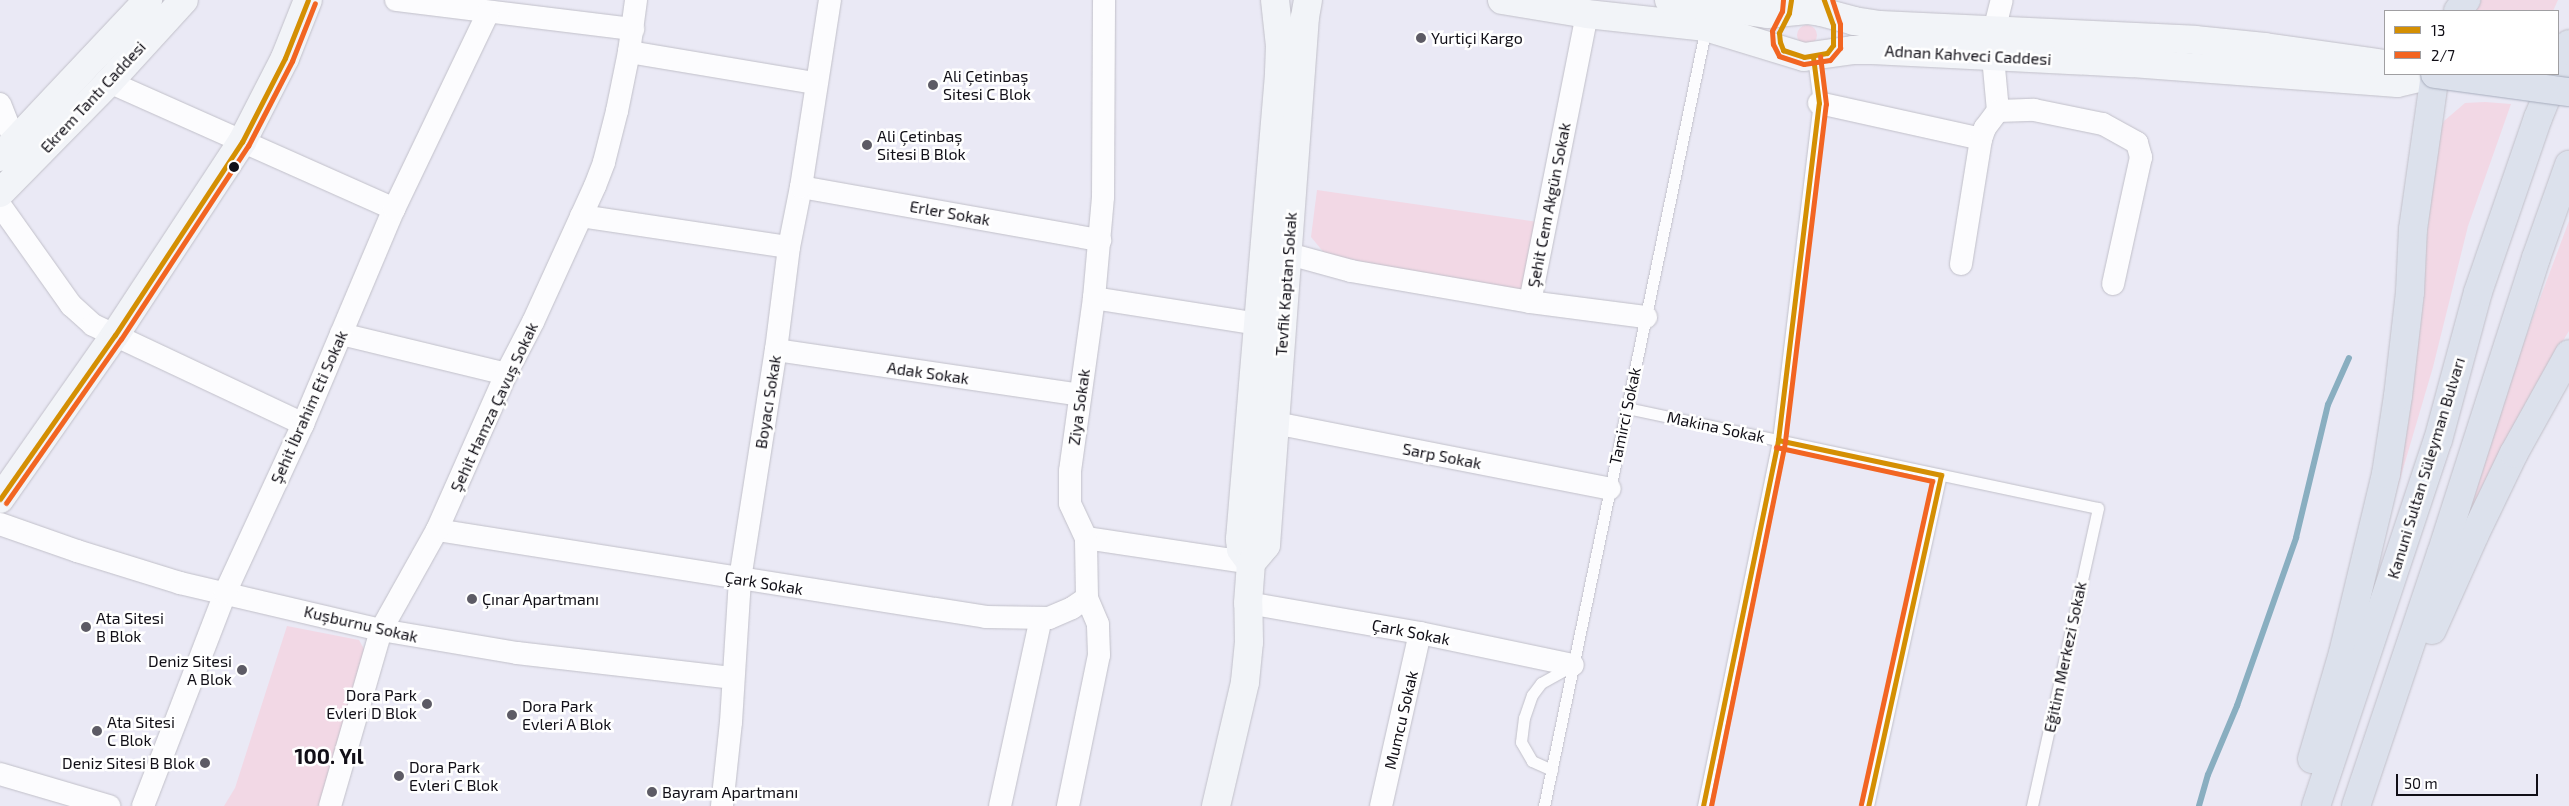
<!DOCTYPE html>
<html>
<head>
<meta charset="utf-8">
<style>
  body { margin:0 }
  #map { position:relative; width:2569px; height:806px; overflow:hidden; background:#eae9f5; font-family:"Exo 2",sans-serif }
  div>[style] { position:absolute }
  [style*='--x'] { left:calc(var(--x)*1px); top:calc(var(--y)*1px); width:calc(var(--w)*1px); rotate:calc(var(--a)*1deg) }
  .green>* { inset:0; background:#f2d8e5 }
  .round { border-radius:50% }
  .stream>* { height:5.5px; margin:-2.75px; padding:0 2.75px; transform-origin:2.75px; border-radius:2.75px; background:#89aec0 }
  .roads { filter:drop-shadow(0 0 1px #c1c0c9) drop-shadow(0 0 1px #c1c0c9) }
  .lane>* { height:11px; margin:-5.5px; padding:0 5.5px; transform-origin:5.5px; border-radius:5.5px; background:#fcfcfe }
  .street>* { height:22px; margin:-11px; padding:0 11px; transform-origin:11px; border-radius:11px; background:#fcfcfe }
  .secondary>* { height:28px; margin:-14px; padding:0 14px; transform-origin:14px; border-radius:14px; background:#f2f4f8 }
  .highway>* { height:28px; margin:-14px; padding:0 14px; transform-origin:14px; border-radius:14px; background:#dce1ec }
  .bridges { filter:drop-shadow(0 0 1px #a6acbc) drop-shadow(0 0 1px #a6acbc) }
  .highway-bridge>* { height:28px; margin:-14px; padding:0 14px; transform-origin:14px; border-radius:14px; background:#dce1ec }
  .bus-1>* { height:5px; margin:-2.5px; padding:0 2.5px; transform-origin:2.5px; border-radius:2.5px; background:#d48f03 }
  .bus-2>* { height:5px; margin:-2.5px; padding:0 2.5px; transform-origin:2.5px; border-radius:2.5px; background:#f26522 }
  .dots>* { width:14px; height:14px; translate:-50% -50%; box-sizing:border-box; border:2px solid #fff; border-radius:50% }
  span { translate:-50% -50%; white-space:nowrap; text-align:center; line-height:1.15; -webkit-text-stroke:5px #fff; paint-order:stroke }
  .poi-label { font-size:16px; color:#110f17 }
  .left { translate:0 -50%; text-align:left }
  .right { translate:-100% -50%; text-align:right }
  .street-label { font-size:16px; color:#110f17 }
  .district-label { font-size:21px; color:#110f17; font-weight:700 }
  .legend { position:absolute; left:2384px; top:10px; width:175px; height:65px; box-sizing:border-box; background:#fff; border:1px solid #a09fa2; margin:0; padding:6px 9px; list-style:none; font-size:15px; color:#110f17 }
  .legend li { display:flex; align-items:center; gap:10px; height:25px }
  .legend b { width:25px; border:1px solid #a09fa2 }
  .scale { position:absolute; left:2396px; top:774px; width:142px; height:22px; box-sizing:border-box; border:2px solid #110f17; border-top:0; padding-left:6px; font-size:15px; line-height:18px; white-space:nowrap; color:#110f17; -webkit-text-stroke:4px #fff; paint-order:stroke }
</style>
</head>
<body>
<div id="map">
  <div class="green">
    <div style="clip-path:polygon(2480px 0,2558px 0,2553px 11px,2473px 11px)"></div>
    <div class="round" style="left:1797px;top:25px;width:20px;height:20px"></div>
    <div style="clip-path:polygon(2485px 102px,2511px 104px,2468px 226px,2433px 367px,2393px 503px,2410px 405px,2417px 319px,2439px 132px,2444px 121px,2465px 103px)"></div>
    <div style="clip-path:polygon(1317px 190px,1538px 222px,1526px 296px,1325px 254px,1311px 237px)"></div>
    <div style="clip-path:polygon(2569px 221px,2569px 331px,2553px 357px,2458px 547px,2508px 384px)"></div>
    <div style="clip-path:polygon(287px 626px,359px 640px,364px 649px,363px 660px,319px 806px,224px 806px,235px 788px)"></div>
  </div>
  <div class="stream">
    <div style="--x:2199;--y:806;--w:32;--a:-74"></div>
    <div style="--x:2208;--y:775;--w:75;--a:-67.2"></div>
    <div style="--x:2237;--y:706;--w:178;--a:-70.6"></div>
    <div style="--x:2296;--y:538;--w:137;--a:-76.5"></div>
    <div style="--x:2328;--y:405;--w:51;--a:-65.9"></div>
  </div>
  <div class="roads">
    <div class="lane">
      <div style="--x:1627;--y:408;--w:481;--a:12"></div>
      <div style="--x:2098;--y:508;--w:305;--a:102.5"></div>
      <div style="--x:1552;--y:770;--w:22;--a:-156"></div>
      <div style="--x:1532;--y:761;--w:22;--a:-120"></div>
      <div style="--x:1521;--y:742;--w:24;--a:-83"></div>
      <div style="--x:1524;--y:718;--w:24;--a:-71"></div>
      <div style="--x:1532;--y:695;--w:15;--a:-53"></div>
      <div style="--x:1541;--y:683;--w:35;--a:-29"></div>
      <div style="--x:1544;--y:806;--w:796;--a:-78.25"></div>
      <div style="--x:1703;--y:806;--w:374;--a:-78.4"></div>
      <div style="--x:1778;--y:440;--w:339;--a:-83.1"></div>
      <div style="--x:1819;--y:103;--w:46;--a:-97.4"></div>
      <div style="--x:1868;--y:806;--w:339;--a:-77.6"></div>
    </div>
    <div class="street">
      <div style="--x:396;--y:0;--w:239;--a:7"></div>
      <div style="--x:1994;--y:31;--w:32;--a:-76"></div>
      <div style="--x:629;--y:52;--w:189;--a:9.5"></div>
      <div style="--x:1993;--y:57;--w:54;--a:84.7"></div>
      <div style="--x:109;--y:82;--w:312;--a:24"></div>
      <div style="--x:1819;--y:103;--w:166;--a:12.5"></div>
      <div style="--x:0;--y:104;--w:41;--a:68.5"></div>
      <div style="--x:801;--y:187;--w:304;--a:10.1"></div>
      <div style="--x:0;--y:205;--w:123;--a:54.6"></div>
      <div style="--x:71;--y:305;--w:30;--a:42"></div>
      <div style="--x:93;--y:325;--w:232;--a:25.2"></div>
      <div style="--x:581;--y:216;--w:210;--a:8.5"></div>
      <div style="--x:1289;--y:254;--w:64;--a:15.3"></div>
      <div style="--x:1351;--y:271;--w:182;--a:9.8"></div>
      <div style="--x:1530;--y:302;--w:294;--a:-78.8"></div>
      <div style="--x:1961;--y:264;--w:127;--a:-80.9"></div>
      <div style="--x:1981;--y:139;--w:12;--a:-70"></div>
      <div style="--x:1985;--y:128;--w:21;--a:-53"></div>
      <div style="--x:1998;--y:111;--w:36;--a:-2"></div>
      <div style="--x:2034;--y:110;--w:70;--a:11.5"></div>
      <div style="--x:2103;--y:124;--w:39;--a:29"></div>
      <div style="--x:2137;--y:143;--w:15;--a:74"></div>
      <div style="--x:2141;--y:157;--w:130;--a:102.4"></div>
      <div style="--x:1094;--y:298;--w:166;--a:9"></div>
      <div style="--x:1530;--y:302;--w:117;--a:7.4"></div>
      <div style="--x:341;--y:334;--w:170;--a:13.6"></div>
      <div style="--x:776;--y:350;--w:307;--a:8.4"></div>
      <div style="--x:1275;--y:423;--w:341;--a:11.1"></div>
      <div style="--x:0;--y:524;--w:82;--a:19.3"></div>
      <div style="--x:77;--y:551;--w:108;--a:17.3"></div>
      <div style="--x:180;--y:583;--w:206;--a:13.2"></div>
      <div style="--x:381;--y:630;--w:138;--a:9.6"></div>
      <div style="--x:517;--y:653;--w:216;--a:6.6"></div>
      <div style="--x:437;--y:530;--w:556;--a:9"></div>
      <div style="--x:986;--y:617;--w:63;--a:0.9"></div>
      <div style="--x:1049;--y:618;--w:25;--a:-23"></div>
      <div style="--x:1072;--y:608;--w:18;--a:-34"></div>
      <div style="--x:1086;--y:538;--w:167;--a:8.6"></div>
      <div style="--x:1248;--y:603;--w:175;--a:9.9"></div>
      <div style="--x:1420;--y:633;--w:156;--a:11.8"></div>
      <div style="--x:0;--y:774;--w:114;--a:16.4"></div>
      <div style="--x:143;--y:806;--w:228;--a:-68.9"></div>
      <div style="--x:225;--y:593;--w:186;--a:-65.2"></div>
      <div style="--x:303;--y:424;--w:233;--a:-67.1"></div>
      <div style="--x:394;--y:209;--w:217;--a:-64.4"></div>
      <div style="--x:330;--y:806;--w:183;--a:-73.8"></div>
      <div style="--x:381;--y:630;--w:115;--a:-60.8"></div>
      <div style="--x:437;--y:530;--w:171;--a:-66.1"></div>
      <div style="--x:506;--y:374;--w:59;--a:-62.6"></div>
      <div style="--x:533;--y:322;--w:149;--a:-65.5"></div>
      <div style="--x:595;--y:186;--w:26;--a:-69"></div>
      <div style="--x:604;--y:162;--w:53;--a:-75.7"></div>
      <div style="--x:617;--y:111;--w:60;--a:-78.5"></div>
      <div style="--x:629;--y:52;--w:52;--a:-82.3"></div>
      <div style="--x:722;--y:806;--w:84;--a:-83.9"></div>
      <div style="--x:731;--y:722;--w:143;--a:-86.4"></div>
      <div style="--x:740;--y:579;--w:232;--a:-81.1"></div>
      <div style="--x:776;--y:350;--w:104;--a:-82.8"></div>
      <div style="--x:789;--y:247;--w:61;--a:-78.7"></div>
      <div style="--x:801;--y:187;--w:189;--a:-81.2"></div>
      <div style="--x:1000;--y:806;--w:192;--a:-77.7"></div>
      <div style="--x:1068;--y:806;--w:154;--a:-78.4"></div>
      <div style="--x:1099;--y:655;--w:31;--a:-92"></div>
      <div style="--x:1098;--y:624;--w:28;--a:-113"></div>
      <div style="--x:1087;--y:598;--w:60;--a:-91"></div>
      <div style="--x:1086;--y:538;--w:38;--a:-115"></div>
      <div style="--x:1070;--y:503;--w:32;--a:-90"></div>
      <div style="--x:1070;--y:471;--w:175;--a:-82.1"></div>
      <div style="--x:1094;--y:298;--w:101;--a:-84.9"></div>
      <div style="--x:1103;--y:197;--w:197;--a:-89.7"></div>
      <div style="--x:1381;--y:806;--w:177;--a:-77.3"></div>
    </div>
    <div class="secondary">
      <div style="--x:1502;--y:0;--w:86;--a:9.4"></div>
      <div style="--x:1587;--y:14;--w:120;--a:6.2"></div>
      <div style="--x:1706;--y:27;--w:102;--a:17"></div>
      <div style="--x:1804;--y:57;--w:49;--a:-8.1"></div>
      <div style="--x:1853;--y:50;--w:19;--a:0"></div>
      <div style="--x:1872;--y:50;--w:260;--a:2.9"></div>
      <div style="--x:2132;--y:63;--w:266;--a:4.3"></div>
      <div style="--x:2397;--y:83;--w:39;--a:-13"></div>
      <div style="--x:1669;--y:0;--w:99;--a:8.1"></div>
      <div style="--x:1767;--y:14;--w:40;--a:-5.7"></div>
      <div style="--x:1807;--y:10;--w:14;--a:8"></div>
      <div style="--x:1821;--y:12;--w:34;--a:15"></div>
      <div style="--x:1854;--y:21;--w:26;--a:9"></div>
      <div style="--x:1880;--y:25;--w:315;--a:2.7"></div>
      <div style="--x:2195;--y:40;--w:70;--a:5.7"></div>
      <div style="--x:2265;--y:47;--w:121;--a:8.1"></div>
      <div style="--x:0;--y:157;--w:216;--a:-46.7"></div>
      <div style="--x:0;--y:193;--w:156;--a:-45.5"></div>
      <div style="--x:109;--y:82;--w:111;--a:-47.6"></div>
      <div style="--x:0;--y:499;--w:200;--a:-55"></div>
      <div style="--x:115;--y:335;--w:231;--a:-56.7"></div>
      <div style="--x:242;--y:142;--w:94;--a:-62.9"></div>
      <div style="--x:285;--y:58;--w:62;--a:-68.4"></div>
      <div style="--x:1251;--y:563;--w:17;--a:-126"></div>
      <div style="--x:1241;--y:549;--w:10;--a:-96"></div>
      <div style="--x:1240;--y:539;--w:468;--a:-85.2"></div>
      <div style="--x:1279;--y:73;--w:27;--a:-88"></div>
      <div style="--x:1280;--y:46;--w:46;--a:-96.2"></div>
      <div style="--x:1216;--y:806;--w:127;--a:-76.8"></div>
      <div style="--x:1245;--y:682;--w:40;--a:-84.3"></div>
      <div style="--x:1249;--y:642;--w:39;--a:-91"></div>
      <div style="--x:1248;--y:603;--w:40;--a:-85.7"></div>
      <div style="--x:1251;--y:563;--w:23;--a:-50"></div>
      <div style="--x:1266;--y:545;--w:529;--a:-85.78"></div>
      <div style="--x:1305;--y:17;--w:17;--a:-80"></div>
    </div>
    <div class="highway">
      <div style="--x:2458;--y:11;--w:14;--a:-54"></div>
      <div style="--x:2558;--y:70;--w:28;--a:-67"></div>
      <div style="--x:2432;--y:630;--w:103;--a:-65.9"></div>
      <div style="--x:2474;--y:536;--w:92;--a:-64.3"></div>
      <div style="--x:2514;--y:453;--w:113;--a:-60.9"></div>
      <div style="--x:2312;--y:759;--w:110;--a:-73.7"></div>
      <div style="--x:2343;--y:653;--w:184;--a:-76.5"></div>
      <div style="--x:2386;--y:474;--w:79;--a:-81.3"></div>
      <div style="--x:2398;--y:396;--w:105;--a:-83.4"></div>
      <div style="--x:2410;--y:292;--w:63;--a:-87.3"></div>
      <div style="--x:2413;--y:229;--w:157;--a:-81.9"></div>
      <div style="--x:2316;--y:806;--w:386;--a:-71.6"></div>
      <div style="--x:2438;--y:440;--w:153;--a:-74.9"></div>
      <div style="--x:2478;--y:292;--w:184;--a:-71"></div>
      <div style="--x:2538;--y:118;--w:48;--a:-67.8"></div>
      <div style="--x:2356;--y:806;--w:266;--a:-71.4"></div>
      <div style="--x:2441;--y:554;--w:311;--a:-72.2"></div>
      <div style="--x:2536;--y:258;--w:99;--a:-70.5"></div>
    </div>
  </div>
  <div class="bridges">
    <div class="highway-bridge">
      <div style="--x:2435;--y:74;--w:135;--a:7.7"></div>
    </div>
  </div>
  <div class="bus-1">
    <div style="--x:1791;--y:0;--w:13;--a:99"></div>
    <div style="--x:1789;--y:13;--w:22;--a:117"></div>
    <div style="--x:1779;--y:33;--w:9;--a:84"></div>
    <div style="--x:1780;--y:42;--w:9;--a:69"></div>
    <div style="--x:1783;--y:50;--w:22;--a:18"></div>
    <div style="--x:1804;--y:57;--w:23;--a:-10"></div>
    <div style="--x:1827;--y:53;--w:10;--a:-53"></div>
    <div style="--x:1833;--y:45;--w:20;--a:-90"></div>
    <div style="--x:1833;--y:25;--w:27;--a:-110"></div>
    <div style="--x:1778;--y:440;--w:167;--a:12.1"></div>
    <div style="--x:1941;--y:475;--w:339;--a:102.4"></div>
    <div style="--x:0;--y:499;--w:200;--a:-55"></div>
    <div style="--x:115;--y:335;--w:231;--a:-56.7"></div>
    <div style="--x:242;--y:142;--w:94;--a:-62.9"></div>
    <div style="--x:285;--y:58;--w:62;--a:-68.4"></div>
    <div style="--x:1703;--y:806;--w:374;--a:-78.4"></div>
    <div style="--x:1778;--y:440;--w:339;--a:-83.1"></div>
    <div style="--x:1819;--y:103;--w:46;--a:-97.4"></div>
  </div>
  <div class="bus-2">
    <div style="--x:1783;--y:0;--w:11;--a:95"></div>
    <div style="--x:1782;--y:11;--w:22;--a:117"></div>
    <div style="--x:1772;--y:31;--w:13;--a:86"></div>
    <div style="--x:1773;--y:44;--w:13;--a:63"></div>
    <div style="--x:1779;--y:56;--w:26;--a:18"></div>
    <div style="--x:1804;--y:64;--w:26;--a:-9"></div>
    <div style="--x:1830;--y:60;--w:16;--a:-50"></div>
    <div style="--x:1840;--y:48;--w:24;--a:-90"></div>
    <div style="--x:1840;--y:24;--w:25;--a:-108"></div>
    <div style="--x:1776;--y:447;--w:160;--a:12.3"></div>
    <div style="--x:1932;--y:481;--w:331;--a:102.4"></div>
    <div style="--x:6;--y:503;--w:200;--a:-55"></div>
    <div style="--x:121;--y:339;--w:231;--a:-56.7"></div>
    <div style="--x:248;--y:146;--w:96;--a:-62.6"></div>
    <div style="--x:292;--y:61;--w:62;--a:-68.4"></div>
    <div style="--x:1711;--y:806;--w:372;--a:-78.5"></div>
    <div style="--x:1785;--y:441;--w:339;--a:-83.1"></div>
    <div style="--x:1826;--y:104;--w:48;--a:-97.1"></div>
  </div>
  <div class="dots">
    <div style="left:1421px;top:38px;background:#5d5b65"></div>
    <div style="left:933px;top:85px;background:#5d5b65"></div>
    <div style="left:867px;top:145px;background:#5d5b65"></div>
    <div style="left:234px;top:167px;background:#110f17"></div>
    <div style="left:472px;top:599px;background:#5d5b65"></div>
    <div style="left:86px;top:627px;background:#5d5b65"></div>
    <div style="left:242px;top:670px;background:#5d5b65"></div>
    <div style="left:427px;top:704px;background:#5d5b65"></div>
    <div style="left:512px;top:715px;background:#5d5b65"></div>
    <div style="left:97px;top:731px;background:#5d5b65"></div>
    <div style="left:205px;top:763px;background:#5d5b65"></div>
    <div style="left:399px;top:776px;background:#5d5b65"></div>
    <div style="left:652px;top:792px;background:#5d5b65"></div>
  </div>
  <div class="poi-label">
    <span class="left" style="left:1431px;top:38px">Yurtiçi Kargo</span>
    <span class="left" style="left:943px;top:85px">Ali Çetinbaş<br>Sitesi C Blok</span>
    <span class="left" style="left:877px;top:145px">Ali Çetinbaş<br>Sitesi B Blok</span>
    <span class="left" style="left:482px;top:599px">Çınar Apartmanı</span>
    <span class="left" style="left:96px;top:627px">Ata Sitesi<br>B Blok</span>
    <span class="right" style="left:232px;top:670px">Deniz Sitesi<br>A Blok</span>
    <span class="right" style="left:417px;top:704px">Dora Park<br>Evleri D Blok</span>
    <span class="left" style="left:522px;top:715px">Dora Park<br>Evleri A Blok</span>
    <span class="left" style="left:107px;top:731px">Ata Sitesi<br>C Blok</span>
    <span class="right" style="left:195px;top:763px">Deniz Sitesi B Blok</span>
    <span class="left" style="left:409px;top:776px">Dora Park<br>Evleri C Blok</span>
    <span class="left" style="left:662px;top:792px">Bayram Apartmanı</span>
  </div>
  <div class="street-label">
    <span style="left:1968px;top:55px;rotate:3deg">Adnan Kahveci Caddesi</span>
    <span style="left:93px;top:97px;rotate:-47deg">Ekrem Tantı Caddesi</span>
    <span style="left:1549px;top:205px;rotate:-79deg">Şehit Cem Akgün Sokak</span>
    <span style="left:950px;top:213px;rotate:10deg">Erler Sokak</span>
    <span style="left:1286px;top:284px;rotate:-86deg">Tevfik Kaptan Sokak</span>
    <span style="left:928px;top:373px;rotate:8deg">Adak Sokak</span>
    <span style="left:768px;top:402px;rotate:-81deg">Boyacı Sokak</span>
    <span style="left:309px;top:407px;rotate:-66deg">Şehit İbrahim Eti Sokak</span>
    <span style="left:494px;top:407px;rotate:-65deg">Şehit Hamza Çavuş Sokak</span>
    <span style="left:1079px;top:407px;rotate:-82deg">Ziya Sokak</span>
    <span style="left:1625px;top:416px;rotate:-78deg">Tamirci Sokak</span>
    <span style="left:1716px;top:427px;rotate:12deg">Makina Sokak</span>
    <span style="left:1442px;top:456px;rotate:11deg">Sarp Sokak</span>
    <span style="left:2426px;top:468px;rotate:-73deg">Kanuni Sultan Süleyman Bulvarı</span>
    <span style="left:764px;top:583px;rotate:9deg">Çark Sokak</span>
    <span style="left:361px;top:624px;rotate:13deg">Kuşburnu Sokak</span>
    <span style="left:1411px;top:632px;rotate:11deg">Çark Sokak</span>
    <span style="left:2065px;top:657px;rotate:-78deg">Eğitim Merkezi Sokak</span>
    <span style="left:1401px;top:720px;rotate:-77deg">Mumcu Sokak</span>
  </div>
  <div class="district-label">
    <span style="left:329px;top:756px">100. Yıl</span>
  </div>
  <ul class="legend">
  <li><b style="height:6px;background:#d48f03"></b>13</li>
  <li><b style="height:6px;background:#f26522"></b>2/7</li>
  </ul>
  <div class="scale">50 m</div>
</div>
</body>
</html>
